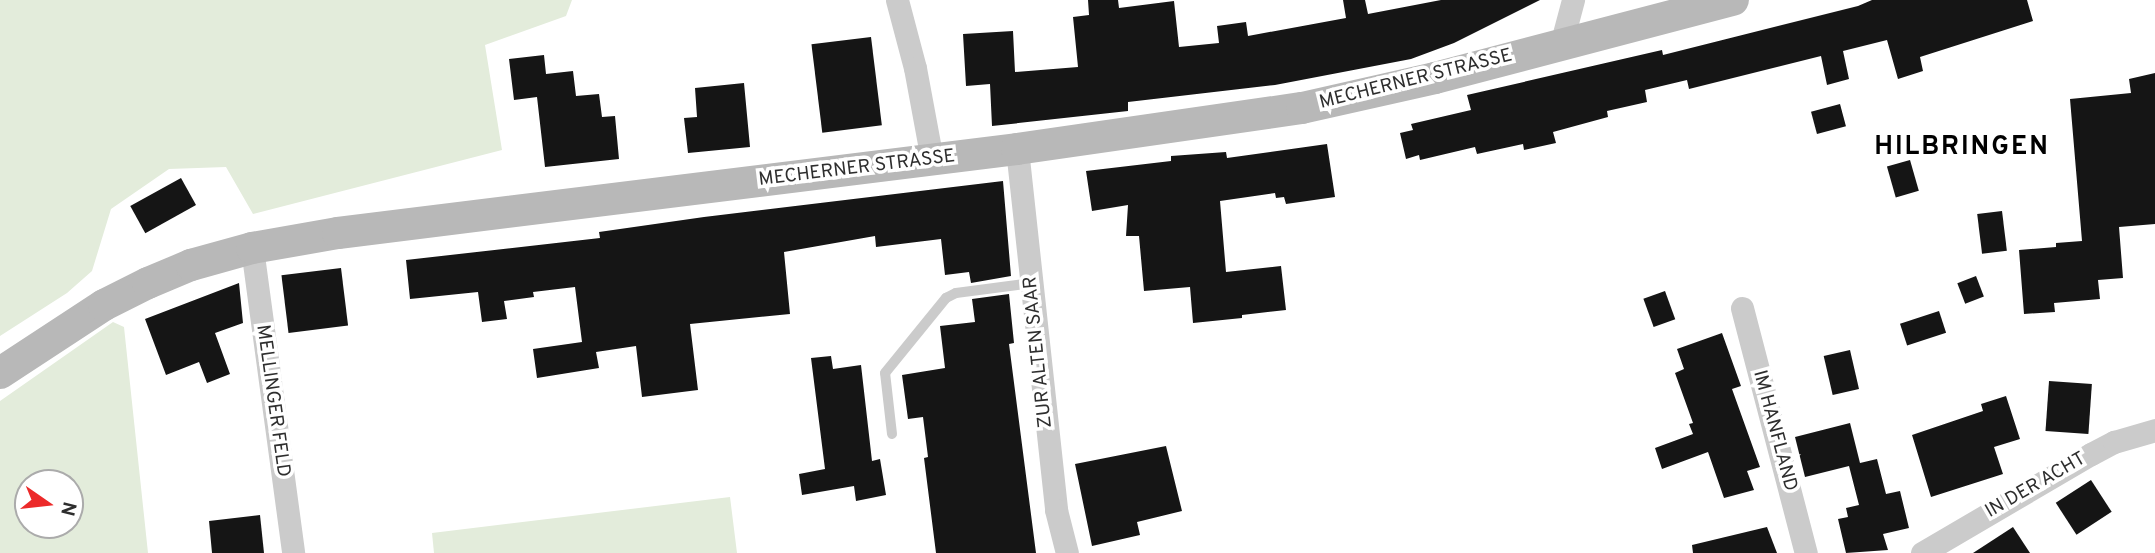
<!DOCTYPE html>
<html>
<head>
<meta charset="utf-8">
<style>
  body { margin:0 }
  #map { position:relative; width:2155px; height:553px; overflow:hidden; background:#fff; font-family:Overpass,sans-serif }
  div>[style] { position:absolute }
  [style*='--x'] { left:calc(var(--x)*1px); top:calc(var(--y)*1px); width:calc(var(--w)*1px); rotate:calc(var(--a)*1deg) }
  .green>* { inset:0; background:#e3ecdb }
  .building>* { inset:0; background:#151515; transform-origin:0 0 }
  .lane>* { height:10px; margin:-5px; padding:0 5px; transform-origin:5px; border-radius:5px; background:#cbcbcb }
  .street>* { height:23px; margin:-11.5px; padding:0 11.5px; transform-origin:11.5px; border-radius:11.5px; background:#cbcbcb }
  .secondary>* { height:32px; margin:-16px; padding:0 16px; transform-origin:16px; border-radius:16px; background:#b8b8b8 }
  span { translate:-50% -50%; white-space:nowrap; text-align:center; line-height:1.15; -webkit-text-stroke:7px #fff; paint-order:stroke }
  .street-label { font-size:19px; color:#2e2e2e }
  .district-label { font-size:26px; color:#000; font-weight:700; letter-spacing:2px }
  .north { position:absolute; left:14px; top:469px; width:70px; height:70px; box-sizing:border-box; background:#fff; border:2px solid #ababab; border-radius:50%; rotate:104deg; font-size:19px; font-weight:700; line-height:28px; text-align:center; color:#2e2e2e }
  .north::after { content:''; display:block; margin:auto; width:24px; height:32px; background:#ec2a2a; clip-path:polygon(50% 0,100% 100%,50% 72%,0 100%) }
</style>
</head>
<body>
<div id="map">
  <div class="green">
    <div style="clip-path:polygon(0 0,572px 0,566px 16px,485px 45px,502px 150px,253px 214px,226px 167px,169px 169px,111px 209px,92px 271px,67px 293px,0 336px)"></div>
    <div style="clip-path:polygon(evenodd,113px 322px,124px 327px,148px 553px,0 553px,0 401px,113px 322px,28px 483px,70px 483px,70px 525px,28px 525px,28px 483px)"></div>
    <div style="clip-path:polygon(730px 497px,737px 553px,434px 553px,432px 533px)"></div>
  </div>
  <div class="building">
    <div style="clip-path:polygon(1088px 0,1118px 0,1119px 8px,1174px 1px,1179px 47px,1219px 43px,1217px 26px,1246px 22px,1248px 36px,1346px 18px,1343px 0,1365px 0,1368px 14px,1441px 0,1540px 0,1454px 43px,1411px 59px,1275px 85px,1128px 102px,1128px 111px,992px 126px,990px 84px,966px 86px,963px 34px,1013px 31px,1015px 72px,1078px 67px,1073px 17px,1089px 15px)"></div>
    <div style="clip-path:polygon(1872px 0,2027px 0,2033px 21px,1920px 57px,1923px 71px,1898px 79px,1887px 40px,1843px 51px,1849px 79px,1827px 85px,1821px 56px,1689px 89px,1687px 80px,1645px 90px,1647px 102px,1607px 111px,1608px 117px,1553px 132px,1556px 143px,1524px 150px,1523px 144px,1477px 154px,1475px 147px,1420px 160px,1419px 155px,1406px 159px,1400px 133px,1413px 130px,1411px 124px,1471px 110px,1467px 95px,1662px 50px,1663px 55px,1858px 6px)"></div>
    <div style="left:871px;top:37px;width:89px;height:60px;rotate:83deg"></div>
    <div style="clip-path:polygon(544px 55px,546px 74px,573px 71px,576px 96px,599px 94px,602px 117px,615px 116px,619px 159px,545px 167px,537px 97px,514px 100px,509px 59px)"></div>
    <div style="clip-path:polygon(2155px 73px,2155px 224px,2119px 227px,2123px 278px,2098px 280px,2100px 299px,2054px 303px,2055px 312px,2024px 314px,2019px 250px,2056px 247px,2056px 243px,2082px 241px,2070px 99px,2131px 93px,2129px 79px)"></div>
    <div style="clip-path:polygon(744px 83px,750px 147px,688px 153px,684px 118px,697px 117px,695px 88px)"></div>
    <div style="left:1840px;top:104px;width:23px;height:30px;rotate:75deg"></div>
    <div style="clip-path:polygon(1327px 144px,1335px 197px,1286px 204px,1284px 197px,1276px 198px,1275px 193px,1220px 201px,1226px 272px,1281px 266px,1286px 310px,1242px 315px,1242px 318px,1193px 323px,1190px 287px,1144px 291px,1139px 236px,1126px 236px,1128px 205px,1092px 211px,1086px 171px,1171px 161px,1171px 156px,1226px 152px,1227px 158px)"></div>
    <div style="left:1910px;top:160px;width:32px;height:24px;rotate:74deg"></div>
    <div style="left:181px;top:178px;width:31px;height:58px;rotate:61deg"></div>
    <div style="clip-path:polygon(1003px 181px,1011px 276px,971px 283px,969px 272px,945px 275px,941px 239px,876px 247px,875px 236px,784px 252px,790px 314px,690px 324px,698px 390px,642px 397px,636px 346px,596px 352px,599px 368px,537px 378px,533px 349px,582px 342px,575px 287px,533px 292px,534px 297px,504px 301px,507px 319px,482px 322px,478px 292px,410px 299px,406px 260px,600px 238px,599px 232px,704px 217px)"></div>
    <div style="left:2002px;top:211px;width:40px;height:25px;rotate:83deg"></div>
    <div style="left:341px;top:268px;width:58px;height:60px;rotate:83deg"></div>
    <div style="left:1976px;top:276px;width:22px;height:20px;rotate:69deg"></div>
    <div style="clip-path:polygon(239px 283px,243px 323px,215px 333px,230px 374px,207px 383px,199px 362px,166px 375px,145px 319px)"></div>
    <div style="left:1665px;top:291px;width:30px;height:23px;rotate:70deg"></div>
    <div style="clip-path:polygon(1009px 294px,1014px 343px,1009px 344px,1036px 553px,936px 553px,924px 458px,928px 457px,923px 417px,908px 419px,902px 375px,945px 368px,940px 326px,975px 322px,972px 299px)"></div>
    <div style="left:1939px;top:311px;width:23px;height:41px;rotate:72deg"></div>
    <div style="clip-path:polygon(1722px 333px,1741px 386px,1732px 389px,1760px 467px,1747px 471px,1754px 490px,1724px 498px,1708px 452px,1662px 469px,1655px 448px,1693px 434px,1689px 424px,1693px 423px,1675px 373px,1684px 369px,1677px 349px)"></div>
    <div style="left:1850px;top:350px;width:40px;height:27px;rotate:77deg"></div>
    <div style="clip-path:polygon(831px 356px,833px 369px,861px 365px,872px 461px,880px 459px,886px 495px,856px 501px,854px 486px,802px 495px,799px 474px,825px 469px,811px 358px)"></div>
    <div style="left:2049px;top:381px;width:43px;height:50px;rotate:4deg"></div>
    <div style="clip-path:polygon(2006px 396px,2020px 439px,1994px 447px,2003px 474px,1931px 497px,1912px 435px,1983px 411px,1981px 404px)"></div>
    <div style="clip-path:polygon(1850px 423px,1860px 463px,1877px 459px,1886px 494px,1900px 491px,1909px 528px,1883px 534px,1888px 550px,1846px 553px,1838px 519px,1848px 517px,1846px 508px,1859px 505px,1849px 466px,1805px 477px,1795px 437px)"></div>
    <div style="clip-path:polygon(1166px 446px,1182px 511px,1137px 522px,1140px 535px,1092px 546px,1075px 464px)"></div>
    <div style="left:2091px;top:480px;width:38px;height:42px;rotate:57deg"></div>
    <div style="clip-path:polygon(260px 515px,264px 553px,212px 553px,209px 521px)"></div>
    <div style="clip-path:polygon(1767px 527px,1777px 553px,1693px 553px,1692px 545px)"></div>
    <div style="clip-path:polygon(2013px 527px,2030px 553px,1973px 553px)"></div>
  </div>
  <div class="lane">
    <div style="--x:892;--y:434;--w:61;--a:-96.5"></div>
    <div style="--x:885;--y:373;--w:97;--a:-50.9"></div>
    <div style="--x:946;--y:298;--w:11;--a:-27"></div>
    <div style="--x:956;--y:293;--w:77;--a:-7.5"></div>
  </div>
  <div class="street">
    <div style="--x:897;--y:0;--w:70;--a:75.2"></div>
    <div style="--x:915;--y:68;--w:94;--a:79.5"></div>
    <div style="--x:1561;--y:45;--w:47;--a:-75.1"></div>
    <div style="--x:1017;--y:149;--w:363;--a:83.8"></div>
    <div style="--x:1056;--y:510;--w:44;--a:75.7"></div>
    <div style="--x:252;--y:248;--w:308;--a:82.3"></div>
    <div style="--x:1742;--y:308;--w:253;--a:75.4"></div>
    <div style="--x:1922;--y:553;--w:196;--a:-30.4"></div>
    <div style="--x:2091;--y:454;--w:26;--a:-28"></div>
    <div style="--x:2114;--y:442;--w:43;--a:-16.3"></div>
  </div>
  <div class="secondary">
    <div style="--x:0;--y:373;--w:124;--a:-33.2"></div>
    <div style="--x:104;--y:305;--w:49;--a:-26.6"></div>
    <div style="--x:148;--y:283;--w:47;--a:-22.7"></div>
    <div style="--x:191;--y:265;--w:63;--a:-15.6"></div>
    <div style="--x:252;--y:248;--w:87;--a:-9.9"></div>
    <div style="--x:338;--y:233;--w:684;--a:-7.05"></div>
    <div style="--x:1017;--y:149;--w:288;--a:-8.2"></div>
    <div style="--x:1302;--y:108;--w:136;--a:-12.7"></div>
    <div style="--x:1435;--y:78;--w:308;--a:-14.7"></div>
  </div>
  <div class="street-label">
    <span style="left:1416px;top:80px;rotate:-14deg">MECHERNER STRASSE</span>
    <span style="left:857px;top:169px;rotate:-7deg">MECHERNER STRASSE</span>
    <span style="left:1039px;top:352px;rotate:-96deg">ZUR ALTEN SAAR</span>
    <span style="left:272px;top:401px;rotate:82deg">MELLINGER FELD</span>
    <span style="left:1774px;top:431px;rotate:75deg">IM HANFLAND</span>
    <span style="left:2036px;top:486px;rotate:-30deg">IN DER ACHT</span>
  </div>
  <div class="district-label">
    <span style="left:1962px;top:148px">HILBRINGEN</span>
  </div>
  <div class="north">N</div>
</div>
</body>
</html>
